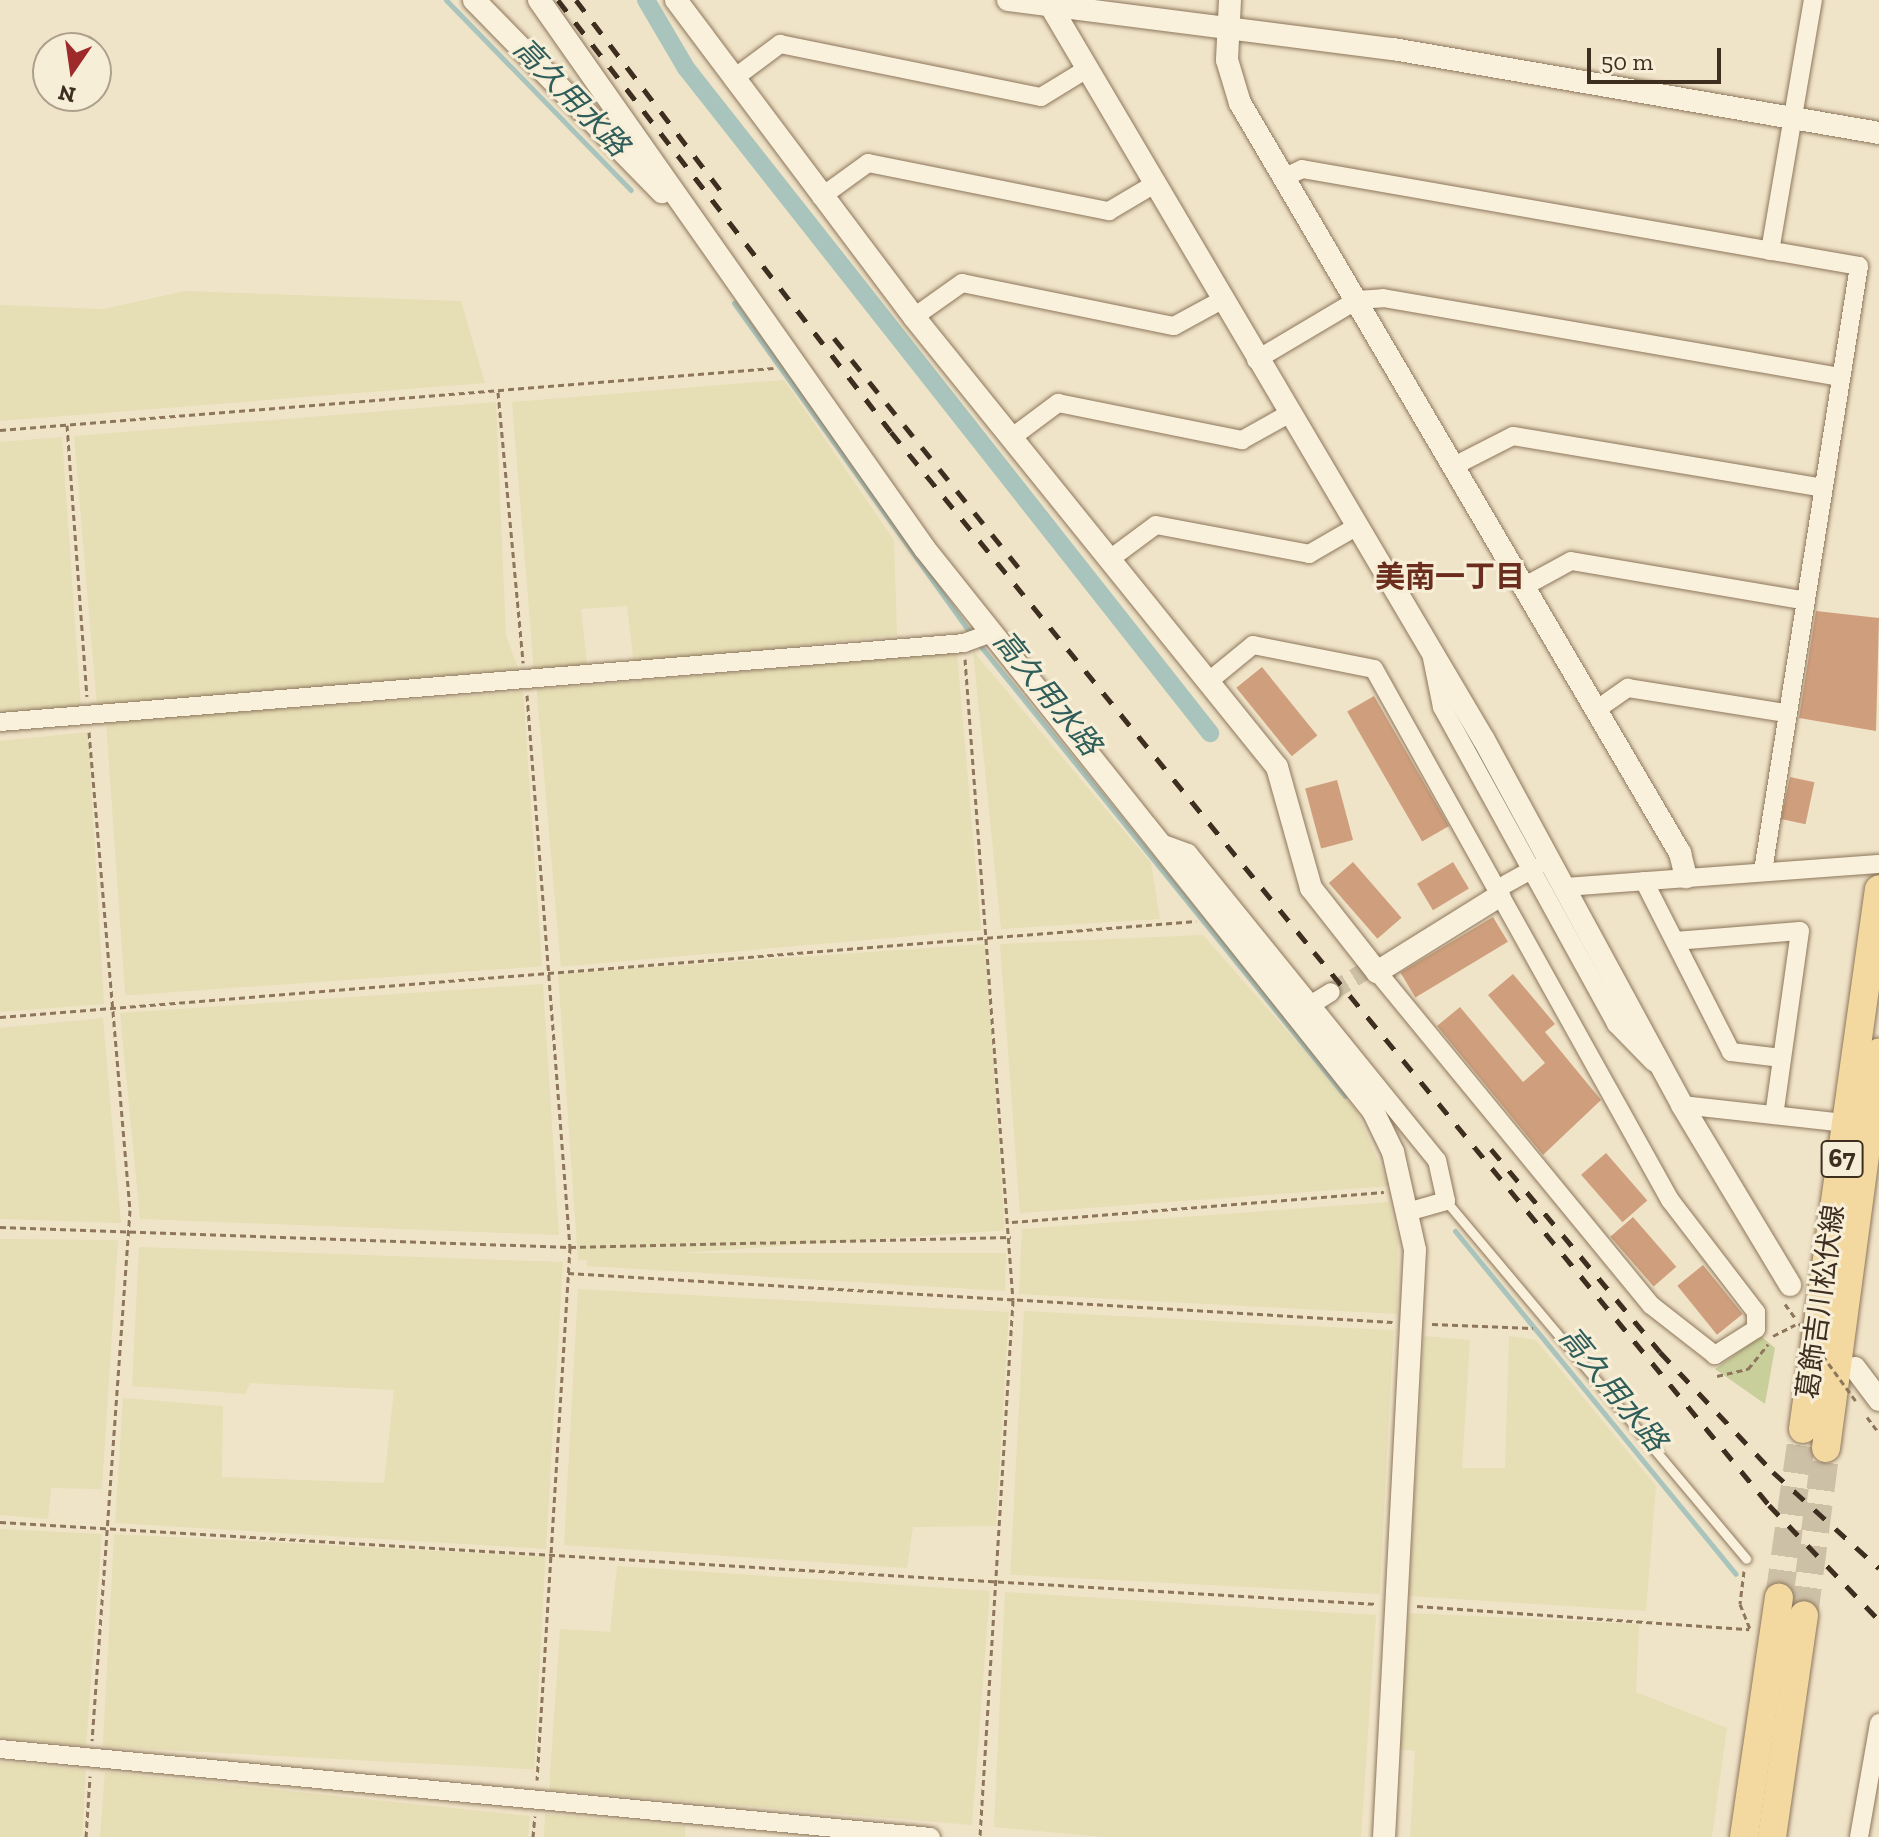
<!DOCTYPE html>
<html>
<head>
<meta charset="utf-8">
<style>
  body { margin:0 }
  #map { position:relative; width:1879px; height:1837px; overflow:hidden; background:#f0e4c8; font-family:"Zilla Slab","Noto Sans JP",serif }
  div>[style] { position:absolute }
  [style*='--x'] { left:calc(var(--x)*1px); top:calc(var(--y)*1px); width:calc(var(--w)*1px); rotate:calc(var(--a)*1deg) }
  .farmland>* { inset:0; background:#e6deb5; transform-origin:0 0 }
  .green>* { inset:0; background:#c9cf9b }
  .stream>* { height:5px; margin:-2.5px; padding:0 2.5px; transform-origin:2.5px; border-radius:2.5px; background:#a9c4bc }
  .canal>* { height:18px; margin:-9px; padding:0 9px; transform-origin:9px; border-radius:9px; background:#a9c4bc }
  .building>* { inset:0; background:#cf9f7d; transform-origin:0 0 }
  .minor-tunnel>* { height:18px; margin-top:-9px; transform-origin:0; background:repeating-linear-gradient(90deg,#ccc0a6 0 18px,transparent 0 27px) }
  .primary-tunnel>* { height:28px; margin-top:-14px; transform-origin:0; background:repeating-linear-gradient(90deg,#ccc0a6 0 28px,transparent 0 42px) }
  .path>* { height:3px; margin-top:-1.5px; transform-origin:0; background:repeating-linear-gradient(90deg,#8d765c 0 6px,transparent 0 10px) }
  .roads { filter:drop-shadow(0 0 2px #8d765c) drop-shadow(0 0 2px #8d765c) }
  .service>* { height:9px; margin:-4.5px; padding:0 4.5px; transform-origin:4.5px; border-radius:4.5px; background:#faf1dc }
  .minor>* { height:18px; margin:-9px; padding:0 9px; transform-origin:9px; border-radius:9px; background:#faf1dc }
  .tertiary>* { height:22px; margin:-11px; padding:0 11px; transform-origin:11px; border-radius:11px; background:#faf1dc }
  .primary>* { height:28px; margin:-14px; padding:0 14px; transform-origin:14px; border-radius:14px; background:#f3d9a0 }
  .rail>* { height:5px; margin-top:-2.5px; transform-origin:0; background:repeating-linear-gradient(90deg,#3d2e20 0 14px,transparent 0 28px) }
  .path-bridge>* { height:3px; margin-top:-1.5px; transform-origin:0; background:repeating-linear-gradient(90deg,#8d765c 0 6px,transparent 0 10px) }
  span { translate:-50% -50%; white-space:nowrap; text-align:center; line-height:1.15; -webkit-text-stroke:6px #f7eed8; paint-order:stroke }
  .shield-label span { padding:2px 6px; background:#f7eed8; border:2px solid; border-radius:6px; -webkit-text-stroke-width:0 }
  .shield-label { font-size:26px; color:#3d2e20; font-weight:700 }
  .street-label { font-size:28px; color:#3d2e20 }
  .water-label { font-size:30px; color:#2f5d5a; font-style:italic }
  .neighbourhood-label { font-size:30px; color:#6b2e1e; font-weight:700 }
  .north { position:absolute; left:32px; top:32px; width:80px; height:80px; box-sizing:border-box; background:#f7eed8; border:2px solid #ada18e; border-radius:50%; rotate:193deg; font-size:22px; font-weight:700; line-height:32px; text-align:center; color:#3d2e20 }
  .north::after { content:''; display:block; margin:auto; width:28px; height:36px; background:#9e2a2b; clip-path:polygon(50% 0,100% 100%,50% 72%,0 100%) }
  .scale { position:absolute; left:1587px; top:48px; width:134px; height:36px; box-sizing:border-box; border:4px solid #3d2e20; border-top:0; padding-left:10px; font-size:24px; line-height:28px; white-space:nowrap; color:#3d2e20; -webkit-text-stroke:6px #f7eed8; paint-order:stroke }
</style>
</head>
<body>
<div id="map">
  <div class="farmland">
    <div style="clip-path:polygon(184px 291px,461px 301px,485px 383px,0 421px,0 305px,104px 309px)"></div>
    <div style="clip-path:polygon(784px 380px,894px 540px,897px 635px,634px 664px,627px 606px,581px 609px,588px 671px,534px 672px,512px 402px)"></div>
    <div style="clip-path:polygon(496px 402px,506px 636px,519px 670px,97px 707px,74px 436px)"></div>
    <div style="clip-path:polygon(62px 437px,81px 708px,0 713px,0 442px)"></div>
    <div style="clip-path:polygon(973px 651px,1151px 863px,1160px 919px,1001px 929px)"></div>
    <div style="left:957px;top:653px;width:278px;height:422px;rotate:85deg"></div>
    <div style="left:523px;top:692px;width:275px;height:418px;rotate:86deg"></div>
    <div style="clip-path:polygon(88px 732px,104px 1004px,0 1012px,0 741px)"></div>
    <div style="clip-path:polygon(1203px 935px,1356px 1110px,1389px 1186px,1020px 1213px,1000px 944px)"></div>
    <div style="left:985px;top:944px;width:287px;height:428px;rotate:86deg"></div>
    <div style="clip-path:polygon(543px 984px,559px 1235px,140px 1219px,120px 1013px)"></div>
    <div style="clip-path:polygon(103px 1018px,121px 1223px,0 1219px,0 1028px)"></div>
    <div style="clip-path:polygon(1389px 1202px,1398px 1241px,1397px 1314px,1019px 1294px,1022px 1229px)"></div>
    <div style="clip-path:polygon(0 1239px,118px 1240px,102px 1489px,51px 1488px,48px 1519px,0 1515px)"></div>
    <div style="clip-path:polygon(139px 1247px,563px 1262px,546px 1549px,115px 1523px,123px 1398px,223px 1406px,222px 1477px,384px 1483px,394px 1390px,250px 1383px,245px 1394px,132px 1386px)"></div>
    <div style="clip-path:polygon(587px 1253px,1006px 1253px,1005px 1291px,587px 1266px)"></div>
    <div style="clip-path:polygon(578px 1289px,1009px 1312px,996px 1526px,913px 1527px,907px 1568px,564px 1545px)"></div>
    <div style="left:1024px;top:1311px;width:370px;height:264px;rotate:3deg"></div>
    <div style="clip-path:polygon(1424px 1336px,1470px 1340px,1462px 1468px,1505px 1468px,1509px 1336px,1536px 1340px,1656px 1486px,1646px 1611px,1409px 1596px)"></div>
    <div style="clip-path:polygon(0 1529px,102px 1534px,86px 1746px,0 1738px)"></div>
    <div style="left:114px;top:1534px;width:432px;height:213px;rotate:3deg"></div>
    <div style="clip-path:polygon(617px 1566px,990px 1591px,972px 1825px,549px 1790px,560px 1629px,610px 1632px)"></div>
    <div style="clip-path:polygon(1005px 1592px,1376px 1615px,1361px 1837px,1103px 1837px,994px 1827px)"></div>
    <div style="clip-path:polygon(1409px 1613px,1639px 1624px,1636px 1692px,1727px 1728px,1712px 1837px,1410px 1837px,1415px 1751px,1397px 1749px)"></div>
    <div style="clip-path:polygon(0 1762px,86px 1770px,82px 1837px,0 1837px)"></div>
    <div style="clip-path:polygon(105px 1772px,530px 1816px,528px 1837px,100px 1837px)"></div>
    <div style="clip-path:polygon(545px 1814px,685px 1826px,685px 1837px,544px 1837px)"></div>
  </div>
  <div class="green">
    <div style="clip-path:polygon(1761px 1336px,1775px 1348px,1765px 1404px,1715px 1369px)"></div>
  </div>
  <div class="stream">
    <div style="--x:446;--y:0;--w:265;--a:45.8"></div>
    <div style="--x:734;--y:303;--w:408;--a:54.4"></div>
    <div style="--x:978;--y:643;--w:583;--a:50.99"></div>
    <div style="--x:1455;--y:1231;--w:443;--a:50.7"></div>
  </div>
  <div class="canal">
    <div style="--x:646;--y:0;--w:79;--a:59.5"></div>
    <div style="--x:686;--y:68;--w:847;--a:51.76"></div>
  </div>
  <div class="building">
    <div style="clip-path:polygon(1816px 611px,1879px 618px,1876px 731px,1799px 718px)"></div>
    <div style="left:1262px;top:667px;width:88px;height:33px;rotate:51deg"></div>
    <div style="left:1374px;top:696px;width:150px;height:31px;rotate:60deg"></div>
    <div style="left:1790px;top:777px;width:25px;height:43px;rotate:12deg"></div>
    <div style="left:1337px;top:780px;width:62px;height:33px;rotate:75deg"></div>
    <div style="left:1353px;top:862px;width:74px;height:32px;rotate:49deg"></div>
    <div style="left:1453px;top:862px;width:31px;height:42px;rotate:59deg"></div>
    <div style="left:1493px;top:917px;width:29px;height:108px;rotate:59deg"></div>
    <div style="clip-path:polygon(1513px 974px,1555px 1024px,1545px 1032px,1601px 1100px,1543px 1155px,1437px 1026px,1460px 1007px,1523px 1082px,1545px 1063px,1488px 995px)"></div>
    <div style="left:1606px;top:1153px;width:63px;height:33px;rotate:49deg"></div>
    <div style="left:1633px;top:1217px;width:66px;height:30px;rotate:49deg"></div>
    <div style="left:1703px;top:1265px;width:63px;height:33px;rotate:51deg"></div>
  </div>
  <div class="minor-tunnel">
    <div style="--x:1331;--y:992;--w:61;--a:-31.6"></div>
  </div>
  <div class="primary-tunnel">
    <div style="--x:1779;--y:1598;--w:171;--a:-81.9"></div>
    <div style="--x:1804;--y:1615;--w:168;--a:-82.5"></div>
  </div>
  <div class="path">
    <div style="--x:498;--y:392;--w:272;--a:84.7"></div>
    <div style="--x:67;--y:425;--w:272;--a:85.8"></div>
    <div style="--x:0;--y:430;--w:776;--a:-4.58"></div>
    <div style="--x:965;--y:659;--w:643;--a:85.72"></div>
    <div style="--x:1013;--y:1300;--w:538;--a:93.52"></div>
    <div style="--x:527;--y:695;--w:554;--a:85.55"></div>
    <div style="--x:570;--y:1247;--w:534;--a:93.54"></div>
    <div style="--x:89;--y:732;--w:480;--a:85.1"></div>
    <div style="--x:130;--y:1210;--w:532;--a:94.09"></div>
    <div style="--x:0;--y:1017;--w:1200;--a:-4.59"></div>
    <div style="--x:1012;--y:1222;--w:373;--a:-4.6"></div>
    <div style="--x:0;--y:1227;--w:570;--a:2.01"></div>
    <div style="--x:570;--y:1247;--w:441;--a:-1.3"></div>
    <div style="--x:568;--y:1273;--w:826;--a:3.4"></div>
    <div style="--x:1785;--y:1304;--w:17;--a:54"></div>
    <div style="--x:1432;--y:1324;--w:101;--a:2.3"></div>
    <div style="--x:1773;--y:1336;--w:25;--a:-27"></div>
    <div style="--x:1717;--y:1376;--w:32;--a:-13"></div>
    <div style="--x:1748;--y:1369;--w:32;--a:-51"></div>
    <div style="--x:1867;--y:1417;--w:20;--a:53"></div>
    <div style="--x:0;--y:1522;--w:1380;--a:3.41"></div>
    <div style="--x:1744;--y:1571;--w:33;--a:97"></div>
    <div style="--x:1740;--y:1604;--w:27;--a:68"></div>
    <div style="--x:1417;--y:1606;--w:333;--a:4"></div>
    <div style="--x:86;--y:1837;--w:61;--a:-86.2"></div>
    <div style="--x:533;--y:1837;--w:21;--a:-85"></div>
  </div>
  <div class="roads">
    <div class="service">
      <div style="--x:1446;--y:1201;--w:467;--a:50"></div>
    </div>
    <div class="minor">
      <div style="--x:733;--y:79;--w:59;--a:-36.7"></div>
      <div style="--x:780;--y:44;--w:266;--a:11.5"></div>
      <div style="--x:1041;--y:97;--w:52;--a:-31.5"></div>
      <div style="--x:1283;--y:178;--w:21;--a:-25"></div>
      <div style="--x:1302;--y:169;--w:565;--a:9.88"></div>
      <div style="--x:1859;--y:266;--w:613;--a:99.02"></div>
      <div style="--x:821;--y:197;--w:58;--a:-35.9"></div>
      <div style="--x:868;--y:163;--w:246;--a:11.3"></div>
      <div style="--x:1109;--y:211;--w:51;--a:-30.6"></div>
      <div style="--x:1770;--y:251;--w:255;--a:-80.3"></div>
      <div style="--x:914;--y:317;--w:59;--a:-35.3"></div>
      <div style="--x:962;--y:283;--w:216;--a:11.5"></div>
      <div style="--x:1174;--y:326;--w:52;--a:-28.5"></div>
      <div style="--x:1256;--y:360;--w:117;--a:-30.7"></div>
      <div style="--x:1357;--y:300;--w:26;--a:-4"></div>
      <div style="--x:1383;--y:298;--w:463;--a:9.8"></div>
      <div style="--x:1011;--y:438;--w:59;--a:-36.7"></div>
      <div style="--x:1058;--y:403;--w:188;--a:11.4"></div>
      <div style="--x:1242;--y:440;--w:51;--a:-29.1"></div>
      <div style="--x:1454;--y:466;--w:66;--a:-27"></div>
      <div style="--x:1513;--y:436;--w:310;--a:9.5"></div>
      <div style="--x:1110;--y:559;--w:57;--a:-36.5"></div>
      <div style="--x:1156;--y:525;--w:156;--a:10.7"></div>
      <div style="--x:1309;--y:554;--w:52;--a:-30"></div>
      <div style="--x:1525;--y:586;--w:52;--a:-28.5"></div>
      <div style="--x:1571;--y:561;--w:233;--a:9.6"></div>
      <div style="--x:1432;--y:658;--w:50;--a:78.5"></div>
      <div style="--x:1442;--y:707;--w:362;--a:61.2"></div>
      <div style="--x:1616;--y:1024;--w:54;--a:45.7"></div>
      <div style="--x:1209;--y:681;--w:57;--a:-39.3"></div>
      <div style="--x:1253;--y:645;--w:123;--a:11.2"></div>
      <div style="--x:1374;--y:669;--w:608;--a:60.86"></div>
      <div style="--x:1670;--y:1200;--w:141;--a:52.5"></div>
      <div style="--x:1756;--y:1312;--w:17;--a:90"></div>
      <div style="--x:1756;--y:1329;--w:49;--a:147.6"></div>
      <div style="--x:1715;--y:1355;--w:81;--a:-142"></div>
      <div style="--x:1651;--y:1305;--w:431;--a:-129.4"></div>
      <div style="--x:1596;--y:710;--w:39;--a:-35"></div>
      <div style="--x:1628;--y:688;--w:159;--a:9"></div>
      <div style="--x:0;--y:722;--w:967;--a:-4.68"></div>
      <div style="--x:964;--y:643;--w:29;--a:-20"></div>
      <div style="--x:1158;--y:842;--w:32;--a:20"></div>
      <div style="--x:1188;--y:853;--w:395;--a:51"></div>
      <div style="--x:1437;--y:1160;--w:42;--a:77.6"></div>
      <div style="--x:1446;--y:1201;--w:36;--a:164"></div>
      <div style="--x:1644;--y:881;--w:192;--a:63"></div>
      <div style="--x:1731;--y:1052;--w:51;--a:6.7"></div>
      <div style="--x:1506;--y:884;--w:33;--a:-29"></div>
      <div style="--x:1564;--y:887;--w:316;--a:-4.2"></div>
      <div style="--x:1675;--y:941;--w:125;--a:-4.6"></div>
      <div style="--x:1800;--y:931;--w:186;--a:98"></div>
      <div style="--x:1312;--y:1004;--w:22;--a:-32"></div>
      <div style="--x:1682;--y:1105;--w:165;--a:6.3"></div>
      <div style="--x:0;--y:1749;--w:935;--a:5.4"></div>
      <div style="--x:1859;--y:1837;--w:116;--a:-80"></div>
    </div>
    <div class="tertiary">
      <div style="--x:474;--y:0;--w:269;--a:45.6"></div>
      <div style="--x:539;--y:0;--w:671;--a:54.89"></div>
      <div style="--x:925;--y:549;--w:719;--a:51.44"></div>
      <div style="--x:1373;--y:1111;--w:46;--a:64"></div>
      <div style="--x:1393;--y:1152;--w:100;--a:77.3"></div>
      <div style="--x:1415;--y:1250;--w:588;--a:93.02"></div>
      <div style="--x:676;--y:0;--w:396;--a:53.1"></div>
      <div style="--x:914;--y:317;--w:578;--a:51.11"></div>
      <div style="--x:1277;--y:767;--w:126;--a:74.3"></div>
      <div style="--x:1311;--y:888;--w:107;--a:51.8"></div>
      <div style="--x:1377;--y:972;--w:144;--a:-31.9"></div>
      <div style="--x:1008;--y:0;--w:388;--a:7.3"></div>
      <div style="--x:1393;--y:49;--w:493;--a:9.8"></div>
      <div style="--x:1047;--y:0;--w:859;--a:59.44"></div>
      <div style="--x:1484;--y:740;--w:415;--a:61.5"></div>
      <div style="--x:1682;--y:1105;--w:210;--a:59"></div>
      <div style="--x:1230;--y:0;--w:60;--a:92.9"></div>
      <div style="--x:1227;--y:60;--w:45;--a:73.2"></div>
      <div style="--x:1240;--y:103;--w:870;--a:59.6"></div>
      <div style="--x:1680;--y:853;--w:25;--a:76"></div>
      <div style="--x:1855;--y:1368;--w:40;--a:53"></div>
    </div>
    <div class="primary">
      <div style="--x:1803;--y:1429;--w:545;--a:-81.99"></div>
      <div style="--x:1826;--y:1448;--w:399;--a:-82.4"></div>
      <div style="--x:1744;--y:1837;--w:242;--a:-81.7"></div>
      <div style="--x:1772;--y:1837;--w:224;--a:-81.8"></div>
    </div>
  </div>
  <div class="rail">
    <div style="--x:558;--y:0;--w:545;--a:52.37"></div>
    <div style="--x:891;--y:432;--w:670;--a:50.87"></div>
    <div style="--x:1314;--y:952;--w:716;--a:50.55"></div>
    <div style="--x:1769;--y:1505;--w:159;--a:46.3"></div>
    <div style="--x:576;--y:0;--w:245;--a:52.8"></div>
    <div style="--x:834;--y:338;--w:300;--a:51.2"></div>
    <div style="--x:1491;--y:1149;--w:264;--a:50.2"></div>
    <div style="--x:1660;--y:1352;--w:165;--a:46.7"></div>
    <div style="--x:1773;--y:1472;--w:143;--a:42.2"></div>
  </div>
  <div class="path-bridge">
    <div style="--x:1799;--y:1323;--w:100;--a:53.9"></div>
  </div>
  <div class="shield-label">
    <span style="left:1842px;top:1159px">67</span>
  </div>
  <div class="street-label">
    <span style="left:1821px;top:1302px;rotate:-82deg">葛飾吉川松伏線</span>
  </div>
  <div class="water-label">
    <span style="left:571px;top:97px;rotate:46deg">高久用水路</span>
    <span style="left:1047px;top:693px;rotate:51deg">高久用水路</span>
    <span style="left:1613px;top:1389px;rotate:51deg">高久用水路</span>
  </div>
  <div class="neighbourhood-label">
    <span style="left:1450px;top:577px">美南一丁目</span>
  </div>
  <div class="north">N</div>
  <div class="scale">50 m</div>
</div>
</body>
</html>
